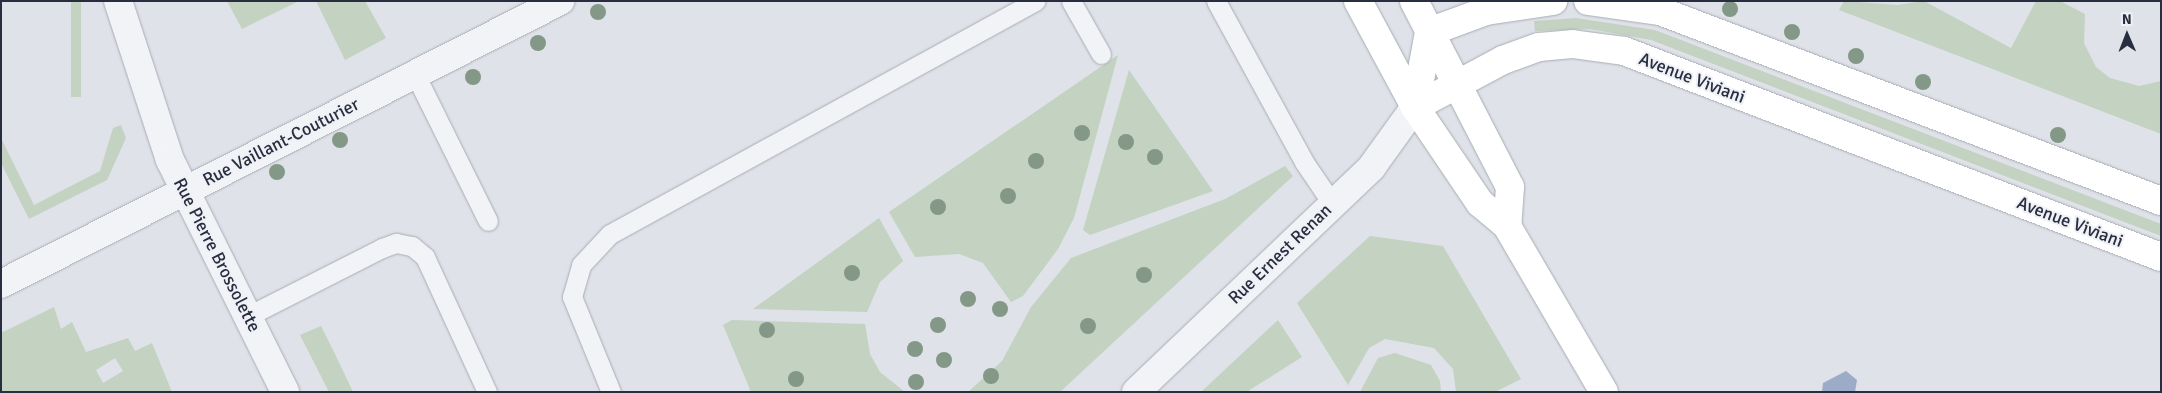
<!DOCTYPE html>
<html>
<head>
<meta charset="utf-8">
<style>
  body { margin:0 }
  #map { position:relative; width:2162px; height:393px; overflow:hidden; background:#dfe2e8; font-family:Signika,sans-serif }
  div>[style] { position:absolute }
  [style*='--x'] { left:calc(var(--x)*1px); top:calc(var(--y)*1px); width:calc(var(--w)*1px); rotate:calc(var(--a)*1deg) }
  .green>* { inset:0; background:#c3d2c1; transform-origin:0 0 }
  .water>* { inset:0; background:#9babc8 }
  .roads { filter:drop-shadow(0 0 1px #a8acb5) drop-shadow(0 0 1px #a8acb5) }
  .lane>* { height:19px; margin:-9.5px; padding:0 9.5px; transform-origin:9.5px; border-radius:9.5px; background:#f2f3f7 }
  .street>* { height:28px; margin:-14px; padding:0 14px; transform-origin:14px; border-radius:14px; background:#f2f3f7 }
  .secondary>* { height:28px; margin:-14px; padding:0 14px; transform-origin:14px; border-radius:14px; background:#fff }
  .trees>* { width:16px; height:16px; margin:-8px; border-radius:50%; background:#839886 }
  span { translate:-50% -50%; white-space:nowrap; text-align:center; line-height:1.15; -webkit-text-stroke:4px #eff1f6; paint-order:stroke }
  .street-label { font-size:18px; color:#282e3f }
  .frame { position:absolute; inset:0; border:2px solid #282e3f; pointer-events:none }
  .north { position:absolute; left:2102px; top:10px; width:50px; height:50px; -webkit-text-stroke:4px #eff1f6; paint-order:stroke; rotate:359deg; font-size:14px; font-weight:700; line-height:20px; text-align:center; color:#282e3f }
  .north::after { content:''; display:block; margin:auto; width:18px; height:22px; background:#282e3f; clip-path:polygon(50% 0,100% 100%,50% 72%,0 100%) }
</style>
</head>
<body>
<div id="map">
  <div class="green">
    <div style="left:71px;top:1px;width:10px;height:96px"></div>
    <div style="clip-path:polygon(227px 1px,299px 1px,242px 29px)"></div>
    <div style="clip-path:polygon(316px 1px,365px 1px,386px 38px,345px 60px)"></div>
    <div style="clip-path:polygon(1844px 1px,1897px 5px,1924px 1px,2011px 48px,2036px 1px,2060px 1px,2085px 14px,2084px 43px,2096px 67px,2110px 78px,2139px 86px,2161px 81px,2161px 134px,1839px 10px)"></div>
    <div style="clip-path:polygon(1576px 18px,1655px 30px,2161px 224px,2161px 236px,1651px 40px,1590px 29px,1535px 31px,1534px 21px)"></div>
    <div style="clip-path:polygon(1118px 55px,1074px 218px,1058px 249px,1023px 296px,1011px 302px,983px 263px,959px 254px,915px 257px,889px 212px)"></div>
    <div style="clip-path:polygon(1129px 70px,1213px 191px,1090px 235px,1083px 230px)"></div>
    <div style="clip-path:polygon(121px 125px,126px 138px,107px 180px,29px 219px,1px 163px,1px 138px,34px 205px,100px 171px,113px 128px)"></div>
    <div style="clip-path:polygon(1285px 166px,1293px 176px,1060px 392px,968px 392px,1002px 361px,1031px 307px,1071px 258px,1225px 199px)"></div>
    <div style="clip-path:polygon(879px 218px,903px 261px,880px 282px,867px 312px,753px 309px)"></div>
    <div style="clip-path:polygon(1370px 236px,1443px 246px,1521px 379px,1495px 392px,1456px 392px,1453px 369px,1434px 348px,1385px 339px,1369px 348px,1348px 385px,1297px 303px)"></div>
    <div style="clip-path:polygon(evenodd,54px 307px,61px 329px,72px 322px,86px 352px,128px 338px,135px 351px,152px 343px,172px 392px,1px 392px,1px 333px,54px 307px,115px 358px,123px 371px,103px 383px,96px 370px,115px 358px)"></div>
    <div style="clip-path:polygon(732px 320px,865px 324px,870px 354px,880px 372px,905px 392px,751px 392px,723px 325px)"></div>
    <div style="clip-path:polygon(1278px 320px,1302px 357px,1248px 391px,1201px 392px)"></div>
    <div style="clip-path:polygon(321px 326px,335px 354px,353px 392px,329px 392px,300px 335px)"></div>
    <div style="clip-path:polygon(1395px 353px,1431px 365px,1440px 381px,1441px 392px,1360px 392px,1378px 358px)"></div>
  </div>
  <div class="water">
    <div style="clip-path:polygon(1846px 371px,1857px 380px,1855px 392px,1822px 392px,1823px 383px)"></div>
  </div>
  <div class="roads">
    <div class="lane">
      <div style="--x:1071;--y:1;--w:61;--a:60.5"></div>
      <div style="--x:1216;--y:1;--w:183;--a:61.3"></div>
      <div style="--x:1304;--y:162;--w:50;--a:55.7"></div>
      <div style="--x:415;--y:74;--w:164;--a:63.6"></div>
      <div style="--x:248;--y:316;--w:150;--a:-26.9"></div>
      <div style="--x:382;--y:248;--w:15;--a:-20"></div>
      <div style="--x:396;--y:243;--w:16;--a:11"></div>
      <div style="--x:412;--y:246;--w:17;--a:40"></div>
      <div style="--x:425;--y:257;--w:149;--a:65.3"></div>
      <div style="--x:611;--y:392;--w:103;--a:-112.3"></div>
      <div style="--x:572;--y:297;--w:33;--a:-74"></div>
      <div style="--x:581;--y:265;--w:42;--a:-46.9"></div>
      <div style="--x:610;--y:234;--w:485;--a:-28.7"></div>
    </div>
    <div class="street">
      <div style="--x:118;--y:1;--w:167;--a:71.9"></div>
      <div style="--x:170;--y:160;--w:259;--a:63.6"></div>
      <div style="--x:1;--y:284;--w:627;--a:-26.85"></div>
      <div style="--x:1136;--y:392;--w:325;--a:-43.6"></div>
      <div style="--x:1371;--y:168;--w:75;--a:-54.2"></div>
    </div>
    <div class="secondary">
      <div style="--x:1358;--y:1;--w:120;--a:61.7"></div>
      <div style="--x:1415;--y:107;--w:116;--a:55.9"></div>
      <div style="--x:1480;--y:203;--w:35;--a:40"></div>
      <div style="--x:1507;--y:226;--w:192;--a:59.7"></div>
      <div style="--x:1414;--y:1;--w:209;--a:62.7"></div>
      <div style="--x:1510;--y:187;--w:39;--a:94"></div>
      <div style="--x:1588;--y:1;--w:73;--a:7.9"></div>
      <div style="--x:1660;--y:11;--w:536;--a:20.77"></div>
      <div style="--x:1429;--y:32;--w:61;--a:-20.2"></div>
      <div style="--x:1486;--y:11;--w:68;--a:-8.5"></div>
      <div style="--x:1415;--y:107;--w:100;--a:-28.1"></div>
      <div style="--x:1503;--y:60;--w:38;--a:-20"></div>
      <div style="--x:1539;--y:47;--w:33;--a:-5"></div>
      <div style="--x:1572;--y:44;--w:52;--a:7.7"></div>
      <div style="--x:1624;--y:51;--w:575;--a:20.99"></div>
      <div style="--x:1415;--y:107;--w:76;--a:-79.4"></div>
    </div>
  </div>
  <div class="trees">
    <div style="left:1730px;top:9px"></div>
    <div style="left:598px;top:12px"></div>
    <div style="left:1792px;top:32px"></div>
    <div style="left:538px;top:43px"></div>
    <div style="left:1856px;top:56px"></div>
    <div style="left:473px;top:77px"></div>
    <div style="left:1923px;top:82px"></div>
    <div style="left:1082px;top:133px"></div>
    <div style="left:2058px;top:135px"></div>
    <div style="left:340px;top:140px"></div>
    <div style="left:1126px;top:142px"></div>
    <div style="left:1155px;top:157px"></div>
    <div style="left:1036px;top:161px"></div>
    <div style="left:277px;top:172px"></div>
    <div style="left:1008px;top:196px"></div>
    <div style="left:938px;top:207px"></div>
    <div style="left:852px;top:273px"></div>
    <div style="left:1144px;top:275px"></div>
    <div style="left:968px;top:299px"></div>
    <div style="left:1000px;top:309px"></div>
    <div style="left:938px;top:325px"></div>
    <div style="left:1088px;top:326px"></div>
    <div style="left:767px;top:330px"></div>
    <div style="left:915px;top:349px"></div>
    <div style="left:944px;top:360px"></div>
    <div style="left:991px;top:376px"></div>
    <div style="left:796px;top:379px"></div>
    <div style="left:916px;top:382px"></div>
  </div>
  <div class="street-label">
    <span style="left:1692px;top:78px;rotate:21deg">Avenue Viviani</span>
    <span style="left:281px;top:142px;rotate:-27deg">Rue Vaillant-Couturier</span>
    <span style="left:2070px;top:222px;rotate:21deg">Avenue Viviani</span>
    <span style="left:1280px;top:254px;rotate:-44deg">Rue Ernest Renan</span>
    <span style="left:217px;top:255px;rotate:63deg">Rue Pierre Brossolette</span>
  </div>
  <div class="frame"></div>
  <div class="north">N</div>
</div>
</body>
</html>
